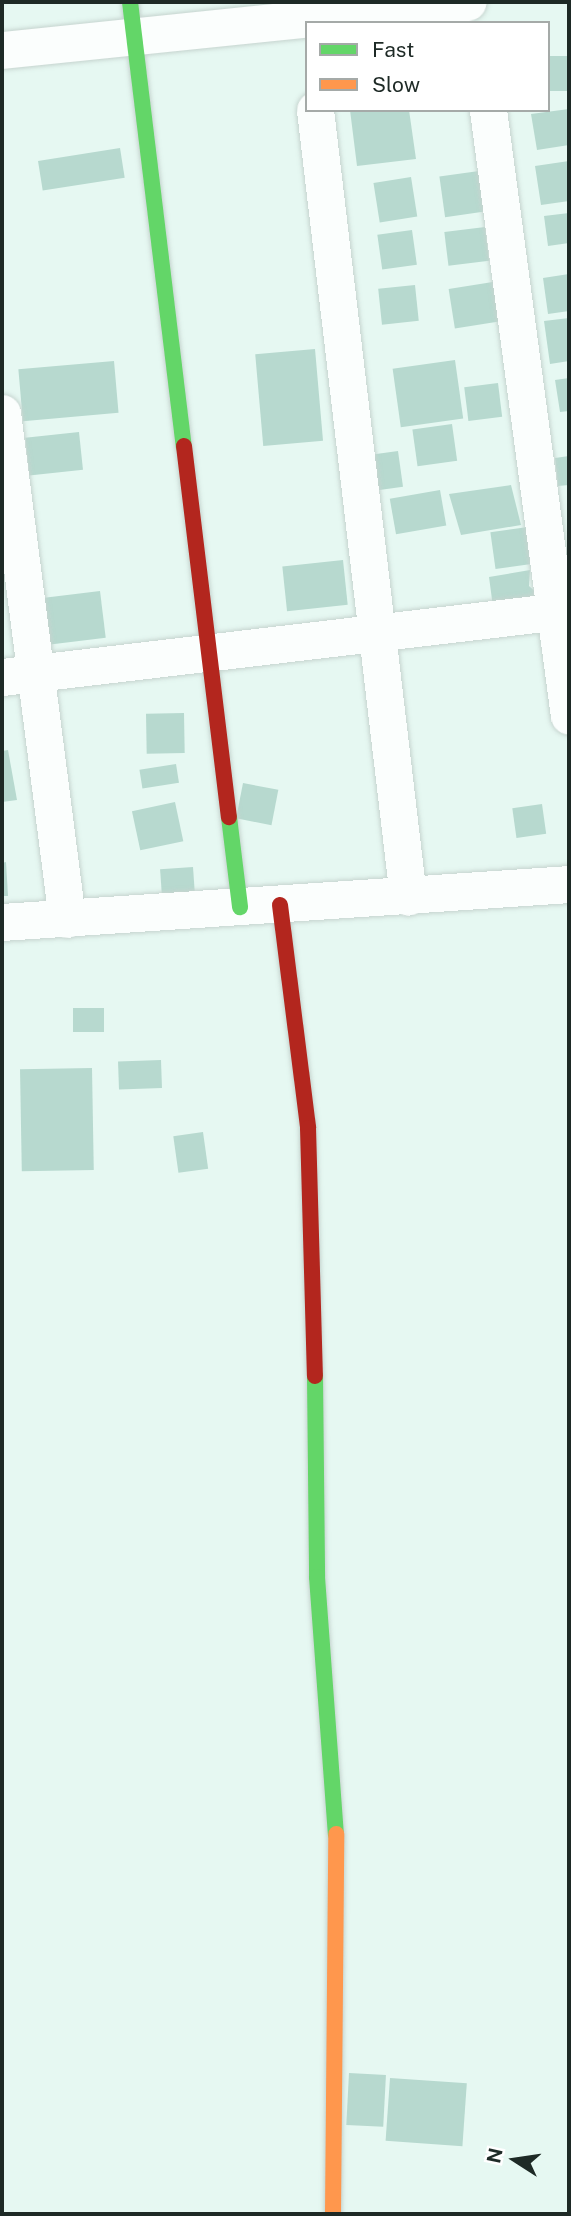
<!DOCTYPE html>
<html>
<head>
<meta charset="utf-8">
<style>
  body { margin:0 }
  #map { position:relative; width:571px; height:2216px; overflow:hidden; background:#e6f8f2; font-family:"Public Sans",sans-serif }
  div>[style] { position:absolute }
  [style*='--x'] { left:calc(var(--x)*1px); top:calc(var(--y)*1px); width:calc(var(--w)*1px); rotate:calc(var(--a)*1deg) }
  .building>* { inset:0; background:#b7d9cf; transform-origin:0 0 }
  .roads { filter:drop-shadow(0 0 2px #c6d4cf) drop-shadow(0 0 2px #c6d4cf) }
  .street>* { height:37px; margin:-18.5px; padding:0 18.5px; transform-origin:18.5px; border-radius:18.5px; background:#fbfefd }
  .fast>* { height:16px; margin:-8px; padding:0 8px; transform-origin:8px; border-radius:8px; background:#63d668 }
  .slow>* { height:16px; margin:-8px; padding:0 8px; transform-origin:8px; border-radius:8px; background:#ff974d }
  .jam>* { height:16px; margin:-8px; padding:0 8px; transform-origin:8px; border-radius:8px; background:#b3261e }
  span { translate:-50% -50%; white-space:nowrap; text-align:center; line-height:1.15; -webkit-text-stroke:5px #fff; paint-order:stroke }
  .frame { position:absolute; inset:0; border:4px solid #1e2a26; pointer-events:none }
  .legend { position:absolute; left:305px; top:21px; width:245px; height:91px; box-sizing:border-box; background:#fff; border:2px solid #a5aaa8; margin:0; padding:9px 12px; list-style:none; font-size:21px; color:#1e2a26 }
  .legend li { display:flex; align-items:center; gap:14px; height:35px }
  .legend b { width:35px; border:2px solid #a5aaa8 }
  .north { position:absolute; left:480px; top:2125px; width:70px; height:70px; -webkit-text-stroke:5px #fff; paint-order:stroke; rotate:282deg; font-size:19px; font-weight:700; line-height:28px; text-align:center; color:#1e2a26 }
  .north::after { content:''; display:block; margin:auto; width:24px; height:32px; background:#1e2a26; clip-path:polygon(50% 0,100% 100%,50% 72%,0 100%) }
</style>
</head>
<body>
<div id="map">
  <div class="building">
    <div style="left:569px;top:56px;width:35px;height:21px;rotate:90deg"></div>
    <div style="clip-path:polygon(569px 109px,569px 145px,537px 150px,531px 114px)"></div>
    <div style="clip-path:polygon(350px 110px,409px 110px,416px 159px,357px 166px)"></div>
    <div style="left:120px;top:148px;width:30px;height:83px;rotate:81deg"></div>
    <div style="clip-path:polygon(569px 161px,569px 201px,541px 205px,535px 166px)"></div>
    <div style="left:479px;top:171px;width:41px;height:40px;rotate:82deg"></div>
    <div style="left:411px;top:177px;width:40px;height:38px;rotate:81deg"></div>
    <div style="clip-path:polygon(569px 213px,569px 243px,548px 246px,544px 216px)"></div>
    <div style="left:485px;top:227px;width:34px;height:41px;rotate:83deg"></div>
    <div style="left:412px;top:230px;width:35px;height:35px;rotate:82deg"></div>
    <div style="clip-path:polygon(569px 274px,569px 311px,548px 314px,543px 278px)"></div>
    <div style="left:499px;top:281px;width:40px;height:51px;rotate:81deg"></div>
    <div style="left:415px;top:285px;width:36px;height:37px;rotate:84deg"></div>
    <div style="clip-path:polygon(569px 318px,569px 361px,550px 364px,544px 321px)"></div>
    <div style="left:315px;top:349px;width:92px;height:60px;rotate:85deg"></div>
    <div style="left:455px;top:360px;width:59px;height:63px;rotate:82deg"></div>
    <div style="left:114px;top:361px;width:52px;height:96px;rotate:85deg"></div>
    <div style="clip-path:polygon(569px 378px,569px 411px,560px 412px,555px 380px)"></div>
    <div style="left:498px;top:383px;width:34px;height:34px;rotate:83deg"></div>
    <div style="left:452px;top:424px;width:37px;height:40px;rotate:82deg"></div>
    <div style="left:79px;top:432px;width:38px;height:54px;rotate:84deg"></div>
    <div style="left:398px;top:451px;width:36px;height:31px;rotate:82deg"></div>
    <div style="clip-path:polygon(569px 456px,569px 485px,558px 486px,555px 458px)"></div>
    <div style="clip-path:polygon(511px 485px,521px 525px,461px 535px,449px 494px)"></div>
    <div style="left:440px;top:490px;width:36px;height:51px;rotate:80deg"></div>
    <div style="left:528px;top:527px;width:37px;height:38px;rotate:82deg"></div>
    <div style="left:343px;top:560px;width:45px;height:61px;rotate:84deg"></div>
    <div style="clip-path:polygon(530px 570px,529px 586px,539px 595px,493px 607px,489px 577px)"></div>
    <div style="left:100px;top:591px;width:47px;height:60px;rotate:83deg"></div>
    <div style="left:184px;top:713px;width:40px;height:38px;rotate:89deg"></div>
    <div style="clip-path:polygon(8px 750px,17px 800px,2px 802px,2px 751px)"></div>
    <div style="left:176px;top:764px;width:19px;height:37px;rotate:81deg"></div>
    <div style="left:243px;top:783px;width:36px;height:36px;rotate:11deg"></div>
    <div style="left:175px;top:802px;width:40px;height:44px;rotate:78deg"></div>
    <div style="left:542px;top:804px;width:30px;height:30px;rotate:82deg"></div>
    <div style="clip-path:polygon(6px 862px,8px 896px,2px 896px,2px 863px)"></div>
    <div style="left:193px;top:867px;width:29px;height:33px;rotate:86deg"></div>
    <div style="left:73px;top:1008px;width:31px;height:24px"></div>
    <div style="left:161px;top:1060px;width:28px;height:43px;rotate:88deg"></div>
    <div style="left:92px;top:1068px;width:102px;height:72px;rotate:89deg"></div>
    <div style="left:203px;top:1132px;width:37px;height:30px;rotate:82deg"></div>
    <div style="left:349px;top:2073px;width:37px;height:52px;rotate:3deg"></div>
    <div style="left:390px;top:2078px;width:77px;height:63px;rotate:4deg"></div>
  </div>
  <div class="roads">
    <div class="street">
      <div style="--x:2;--y:50;--w:468;--a:-5.9"></div>
      <div style="--x:315;--y:110;--w:792;--a:83.26"></div>
      <div style="--x:488;--y:110;--w:611;--a:82.39"></div>
      <div style="--x:2;--y:413;--w:510;--a:82.68"></div>
      <div style="--x:2;--y:677;--w:571;--a:-6.74"></div>
      <div style="--x:2;--y:922;--w:568;--a:-3.83"></div>
    </div>
    <div class="fast">
      <div style="--x:130;--y:2;--w:447;--a:83.1"></div>
      <div style="--x:229;--y:817;--w:91;--a:83"></div>
      <div style="--x:315;--y:1376;--w:201;--a:89.4"></div>
      <div style="--x:317;--y:1577;--w:258;--a:85.8"></div>
    </div>
    <div class="slow">
      <div style="--x:333;--y:2214;--w:380;--a:-89.5"></div>
    </div>
    <div class="jam">
      <div style="--x:184;--y:446;--w:374;--a:83.1"></div>
      <div style="--x:280;--y:905;--w:225;--a:82.8"></div>
      <div style="--x:308;--y:1128;--w:248;--a:88.4"></div>
    </div>
  </div>
  <div class="frame"></div>
  <ul class="legend">
  <li><b style="height:9px;background:#63d668"></b>Fast</li>
  <li><b style="height:9px;background:#ff974d"></b>Slow</li>
  </ul>
  <div class="north">N</div>
</div>
</body>
</html>
